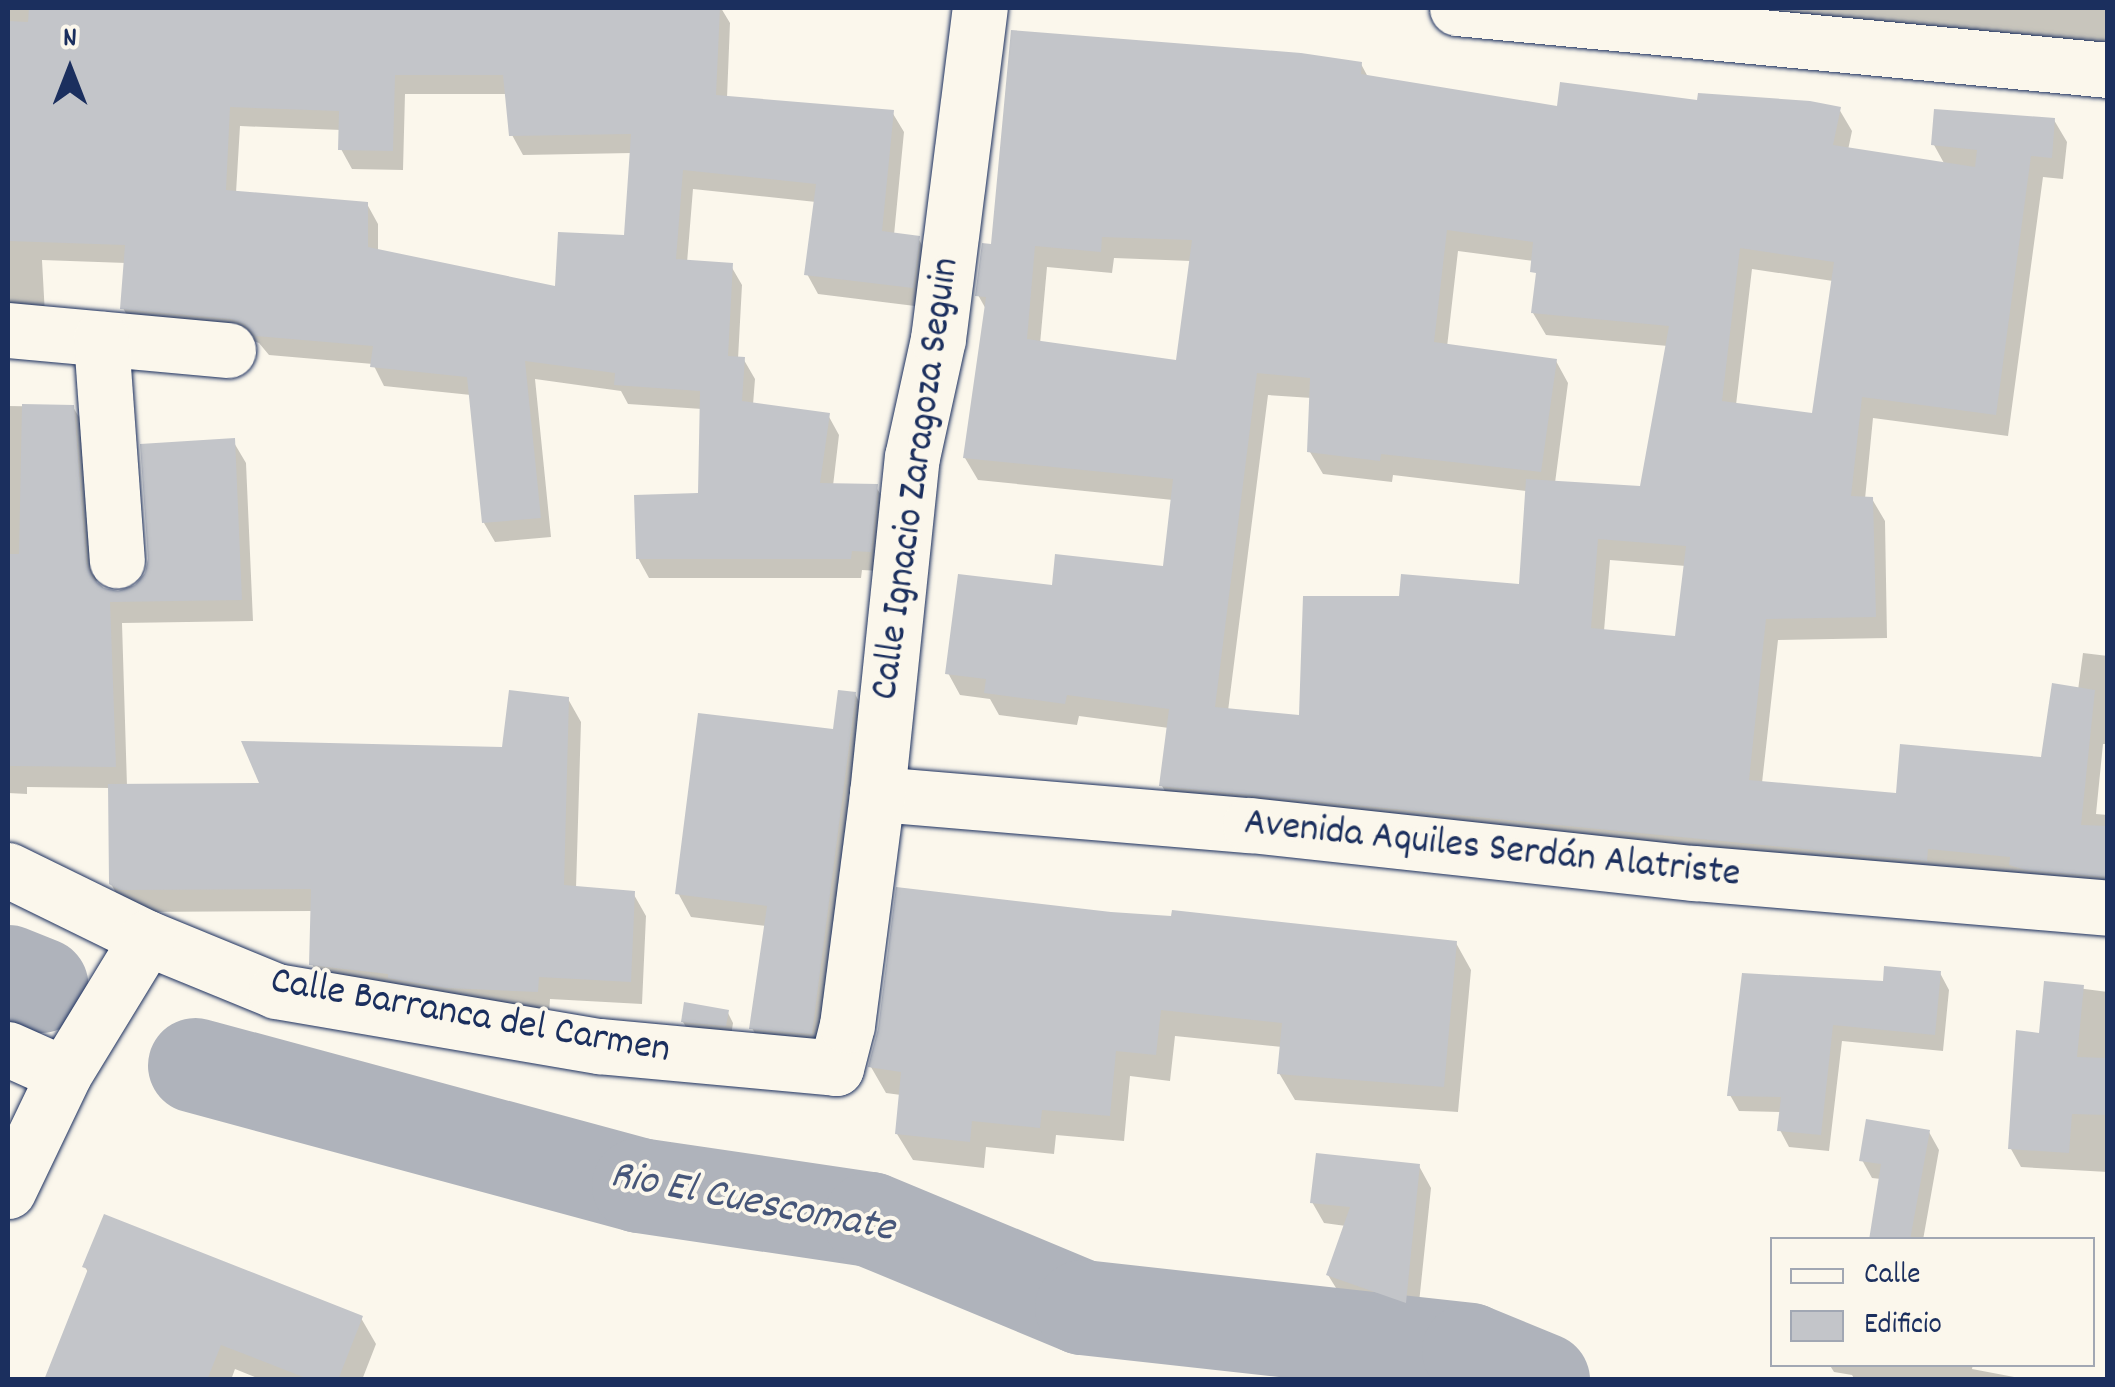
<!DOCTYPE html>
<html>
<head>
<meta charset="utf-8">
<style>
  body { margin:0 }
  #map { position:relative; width:2115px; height:1387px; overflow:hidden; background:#fbf7ec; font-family:Dekko,sans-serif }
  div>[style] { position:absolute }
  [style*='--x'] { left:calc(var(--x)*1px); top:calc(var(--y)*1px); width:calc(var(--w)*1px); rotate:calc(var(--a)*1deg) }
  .shadow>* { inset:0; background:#0003 }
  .river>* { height:95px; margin:-47.5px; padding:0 47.5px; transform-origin:47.5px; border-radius:47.5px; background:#afb3bb }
  .building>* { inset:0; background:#c3c5c9 }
  .roads { filter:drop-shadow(0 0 2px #1b2f5e) drop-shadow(0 0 2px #1b2f5e) }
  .minor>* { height:55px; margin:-27.5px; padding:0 27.5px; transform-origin:27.5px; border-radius:27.5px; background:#fbf7ec }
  span { translate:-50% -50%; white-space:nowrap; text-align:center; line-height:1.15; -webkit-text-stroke:8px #fbf7ec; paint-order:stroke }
  .street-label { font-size:40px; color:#1b2f5e }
  .water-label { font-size:42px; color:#47577a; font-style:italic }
  .frame { position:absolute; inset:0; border:10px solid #1b2f5e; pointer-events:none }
  .legend { position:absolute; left:1770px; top:1237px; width:325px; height:130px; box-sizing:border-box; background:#fbf7ec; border:2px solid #a1a7b3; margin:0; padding:12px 18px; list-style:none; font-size:30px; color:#1b2f5e }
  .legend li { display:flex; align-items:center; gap:20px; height:50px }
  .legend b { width:50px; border:2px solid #a1a7b3 }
  .north { position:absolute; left:20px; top:20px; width:100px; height:100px; -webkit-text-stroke:8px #fbf7ec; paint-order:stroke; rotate:0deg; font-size:28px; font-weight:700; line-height:40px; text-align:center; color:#1b2f5e }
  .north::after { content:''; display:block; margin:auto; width:35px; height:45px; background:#1b2f5e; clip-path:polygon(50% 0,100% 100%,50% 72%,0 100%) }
</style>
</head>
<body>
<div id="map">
  <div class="shadow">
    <div style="clip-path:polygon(evenodd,8px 8px,721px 8px,730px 23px,727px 98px,892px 112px,904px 132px,894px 235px,918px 238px,929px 257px,923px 307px,818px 294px,807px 274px,816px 202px,693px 189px,687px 263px,731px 266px,742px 285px,738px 359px,744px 360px,755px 379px,753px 405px,828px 415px,839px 435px,833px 486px,876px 487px,888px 506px,881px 571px,862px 570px,861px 578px,649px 578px,638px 558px,701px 496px,702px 409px,628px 404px,621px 391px,535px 379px,551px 537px,495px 542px,484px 523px,471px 395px,384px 386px,373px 364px,269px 355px,259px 343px,244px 338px,134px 328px,123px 308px,126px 263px,42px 260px,45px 315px,8px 316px,8px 8px,405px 94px,508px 94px,512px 135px,523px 155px,632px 153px,626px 238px,557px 289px,378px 252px,378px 224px,367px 204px,236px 193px,240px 126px,341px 130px,341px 149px,352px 169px,403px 170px,405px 94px)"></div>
    <div style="clip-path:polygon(1609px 8px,2108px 8px,2108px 55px)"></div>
    <div style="clip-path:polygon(evenodd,1361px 64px,1368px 77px,1559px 109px,1700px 103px,1839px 109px,1852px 131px,1848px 150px,1945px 165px,1934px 145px,2054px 120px,2067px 142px,2063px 179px,2043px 177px,2008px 436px,1873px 418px,1865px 499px,1872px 499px,1885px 521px,1887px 638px,1778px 640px,1762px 783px,1898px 795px,2043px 760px,2078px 690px,2083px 653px,2108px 656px,2108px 744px,2103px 744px,2096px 814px,2108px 815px,2108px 897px,1175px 808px,1162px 786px,1169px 728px,1079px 716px,1077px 725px,999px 715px,990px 699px,960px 695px,948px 673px,1054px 588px,1166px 569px,1173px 500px,978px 480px,965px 458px,987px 311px,978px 295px,993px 247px,1361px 64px,1458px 251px,1534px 261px,1538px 281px,1533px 313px,1546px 335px,1668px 346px,1642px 489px,1555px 483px,1568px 383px,1556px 361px,1447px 347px,1458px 251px,1361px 64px,1114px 258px,1191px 261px,1178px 362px,1040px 344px,1047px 267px,1112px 273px,1114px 258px,1361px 64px,1752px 269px,1833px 281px,1814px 416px,1736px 405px,1752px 269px,1361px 64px,1268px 395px,1312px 398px,1310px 452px,1323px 474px,1392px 482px,1393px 475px,1527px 491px,1522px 587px,1302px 718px,1228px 711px,1268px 395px,1361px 64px,1610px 560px,1686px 566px,1678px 638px,1604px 631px,1610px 560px)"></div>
    <div style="clip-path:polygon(8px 406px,73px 407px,86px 429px,97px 586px,118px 594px,137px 587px,233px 441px,246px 463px,253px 621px,122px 623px,127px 786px,263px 785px,504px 750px,568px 699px,581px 722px,576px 889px,633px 893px,646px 916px,642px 1004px,550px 999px,549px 1014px,325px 987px,312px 964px,313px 911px,134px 912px,124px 907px,111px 884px,110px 788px,27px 787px,27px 794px,8px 793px)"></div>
    <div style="clip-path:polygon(855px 694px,868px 718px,825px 1057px,765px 1051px,752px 1028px,766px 926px,691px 917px,678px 893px,835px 732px)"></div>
    <div style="clip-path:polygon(1111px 915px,1456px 943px,1471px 970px,1458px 1112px,1295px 1100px,1279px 1073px,1282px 1047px,1175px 1036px,1170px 1081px,1130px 1076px,1124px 1141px,1056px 1135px,1054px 1154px,986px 1147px,984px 1168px,913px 1160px,897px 1134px,901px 1095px,886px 1093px,871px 1067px)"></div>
    <div style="clip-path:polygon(1940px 973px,1949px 990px,1943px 1051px,1842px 1041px,1829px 1151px,1789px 1147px,1780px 1130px,1782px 1112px,1739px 1111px,1730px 1095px,1885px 983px)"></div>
    <div style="clip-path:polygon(2046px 984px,2108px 992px,2108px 1172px,2021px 1167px,2011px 1149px,2041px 1036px)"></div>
    <div style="clip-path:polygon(728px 1013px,733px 1023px,731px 1036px,689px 1032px,683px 1022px)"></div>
    <div style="clip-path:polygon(1929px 1132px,1939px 1150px,1923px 1240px,1871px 1240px,1881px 1179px,1872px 1178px,1862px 1160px)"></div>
    <div style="clip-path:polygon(1419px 1166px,1431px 1188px,1417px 1322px,1341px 1296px,1328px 1275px,1346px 1226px,1324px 1223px,1312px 1202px)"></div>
    <div style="clip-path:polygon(85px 1267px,361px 1318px,376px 1344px,362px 1380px,262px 1380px,235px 1369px,231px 1380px,46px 1380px,89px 1274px)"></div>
    <div style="clip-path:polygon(1829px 1364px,1973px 1364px,1972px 1369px,2030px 1380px,1855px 1380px,1852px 1375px,1834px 1372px)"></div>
  </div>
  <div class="river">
    <div style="--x:8;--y:972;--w:35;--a:22"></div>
    <div style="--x:195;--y:1065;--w:460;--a:15.1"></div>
    <div style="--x:639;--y:1185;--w:233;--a:8.4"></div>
    <div style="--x:870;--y:1219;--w:230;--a:22.5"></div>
    <div style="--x:1082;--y:1307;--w:389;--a:6.3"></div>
    <div style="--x:1469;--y:1350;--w:79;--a:22.3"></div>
  </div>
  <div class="building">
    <div style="clip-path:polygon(evenodd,29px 8px,720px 8px,716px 95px,894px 110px,882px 231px,920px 236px,913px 288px,804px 275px,816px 184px,683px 170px,676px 259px,733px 263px,728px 356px,745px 357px,742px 401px,830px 413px,820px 483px,878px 484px,871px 552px,852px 551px,851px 559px,636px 559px,634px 495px,698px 493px,700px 391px,614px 385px,615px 373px,525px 361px,541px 518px,482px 523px,467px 377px,370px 367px,373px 346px,256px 336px,245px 324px,231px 319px,120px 309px,125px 245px,8px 241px,8px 21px,28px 22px,29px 8px,395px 75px,503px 75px,509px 136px,631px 134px,624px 235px,558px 232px,555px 286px,368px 247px,368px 202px,226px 190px,230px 107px,339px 111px,338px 150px,393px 151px,395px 75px)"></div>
    <div style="clip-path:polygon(evenodd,1011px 30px,1301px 53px,1362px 62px,1361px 74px,1557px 106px,1560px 82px,1697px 100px,1698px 93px,1810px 101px,1841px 107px,1833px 145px,1975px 167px,1977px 150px,1931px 145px,1934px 109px,2055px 118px,2052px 158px,2031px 156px,1996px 415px,1862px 397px,1851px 496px,1873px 497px,1876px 617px,1766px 619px,1749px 780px,1896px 793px,1900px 744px,2041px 757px,2052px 683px,2095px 690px,2081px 825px,2108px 826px,2108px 877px,2026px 870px,2009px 865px,2010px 857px,1928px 849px,1927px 861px,1159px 786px,1169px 709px,1067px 695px,1065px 704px,984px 693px,986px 679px,945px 674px,958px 574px,1052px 585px,1055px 554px,1163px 566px,1173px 479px,963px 458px,986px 297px,975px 296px,982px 243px,991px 244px,1011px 30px,1447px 230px,1533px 242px,1530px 272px,1536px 273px,1531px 313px,1669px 326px,1640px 486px,1526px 479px,1519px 584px,1401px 574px,1399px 596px,1303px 596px,1299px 715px,1215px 707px,1257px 373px,1310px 378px,1307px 452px,1380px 461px,1381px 454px,1541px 472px,1557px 359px,1434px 342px,1447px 230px,1011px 30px,1102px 237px,1192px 240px,1176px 360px,1027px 339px,1035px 246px,1101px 252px,1102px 237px,1011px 30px,1740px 248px,1834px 262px,1812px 413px,1722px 401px,1740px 248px,1011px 30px,1598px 539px,1686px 546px,1675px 636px,1591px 628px,1598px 539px)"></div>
    <div style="clip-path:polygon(22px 404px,74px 405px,86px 563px,92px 578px,104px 588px,118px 591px,135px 585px,145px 573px,148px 559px,140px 444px,235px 438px,242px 600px,110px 602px,116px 767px,8px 766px,8px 554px,19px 554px)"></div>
    <div style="clip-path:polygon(509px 690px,569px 697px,564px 885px,635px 891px,631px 982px,539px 977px,538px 992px,446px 988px,388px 978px,388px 974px,309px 965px,311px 889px,120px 890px,109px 884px,108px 784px,259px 783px,241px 741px,502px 747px)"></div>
    <div style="clip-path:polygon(838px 690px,856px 692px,812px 1034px,749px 1029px,767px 906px,675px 894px,698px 713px,833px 729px)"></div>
    <div style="clip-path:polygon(896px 887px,1111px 912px,1171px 916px,1172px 910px,1457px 941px,1444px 1087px,1277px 1074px,1282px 1023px,1161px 1010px,1156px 1055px,1116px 1051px,1110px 1116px,1042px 1110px,1040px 1128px,972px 1121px,970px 1142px,895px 1134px,901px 1072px,868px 1067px,878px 1029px)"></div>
    <div style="clip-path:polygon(1884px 966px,1941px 971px,1935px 1035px,1833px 1025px,1821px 1135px,1777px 1131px,1781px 1097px,1727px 1096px,1742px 973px,1883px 981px)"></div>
    <div style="clip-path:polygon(2044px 981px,2084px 985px,2077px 1057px,2108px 1058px,2108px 1115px,2072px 1114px,2069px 1153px,2008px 1149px,2016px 1030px,2039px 1033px)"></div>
    <div style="clip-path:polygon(684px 1002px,729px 1010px,726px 1026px,681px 1022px)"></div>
    <div style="clip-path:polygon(1866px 1119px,1930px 1130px,1910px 1240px,1869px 1240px,1881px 1164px,1859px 1161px)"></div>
    <div style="clip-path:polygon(1316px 1153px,1420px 1164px,1406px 1303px,1326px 1275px,1350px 1207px,1310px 1203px)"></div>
    <div style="clip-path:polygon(104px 1214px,363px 1316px,338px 1380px,311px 1380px,221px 1345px,207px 1380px,44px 1380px,88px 1269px,82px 1267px)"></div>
  </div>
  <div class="roads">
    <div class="minor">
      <div style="--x:1457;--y:8;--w:654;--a:5.44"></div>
      <div style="--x:8;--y:330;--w:221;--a:5.2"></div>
      <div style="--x:101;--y:339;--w:222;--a:85.9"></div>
      <div style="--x:877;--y:794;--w:374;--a:4.8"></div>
      <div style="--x:1250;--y:825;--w:447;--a:6.2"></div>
      <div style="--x:1694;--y:873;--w:415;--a:4.8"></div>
      <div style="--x:8;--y:870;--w:155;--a:26.1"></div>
      <div style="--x:147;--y:938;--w:139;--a:22.3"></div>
      <div style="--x:276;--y:991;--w:328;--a:9.7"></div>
      <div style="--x:599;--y:1046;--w:238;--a:5.3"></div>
      <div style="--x:836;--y:1068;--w:44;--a:-75.7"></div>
      <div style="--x:847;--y:1025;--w:233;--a:-82.6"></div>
      <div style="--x:877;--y:794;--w:339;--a:-84.1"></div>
      <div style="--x:912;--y:457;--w:121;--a:-77.6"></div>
      <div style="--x:938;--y:339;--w:334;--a:-82.8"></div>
      <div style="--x:8;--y:1049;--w:61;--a:24.1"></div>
      <div style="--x:8;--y:1191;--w:130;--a:-64.4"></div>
      <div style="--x:64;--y:1074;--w:159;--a:-58.6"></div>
    </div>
  </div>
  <div class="street-label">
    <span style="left:918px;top:479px;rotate:-82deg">Calle Ignacio Zaragoza Seguin</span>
    <span style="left:1492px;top:851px;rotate:6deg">Avenida Aquiles Serdán Alatriste</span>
    <span style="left:470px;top:1018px;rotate:10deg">Calle Barranca del Carmen</span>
  </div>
  <div class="water-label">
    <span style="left:752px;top:1204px;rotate:11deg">Rio El Cuescomate</span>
  </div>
  <div class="frame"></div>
  <ul class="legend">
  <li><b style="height:12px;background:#fbf7ec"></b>Calle</li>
  <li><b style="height:28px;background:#c3c5c9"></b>Edificio</li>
  </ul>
  <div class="north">N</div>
</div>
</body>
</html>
